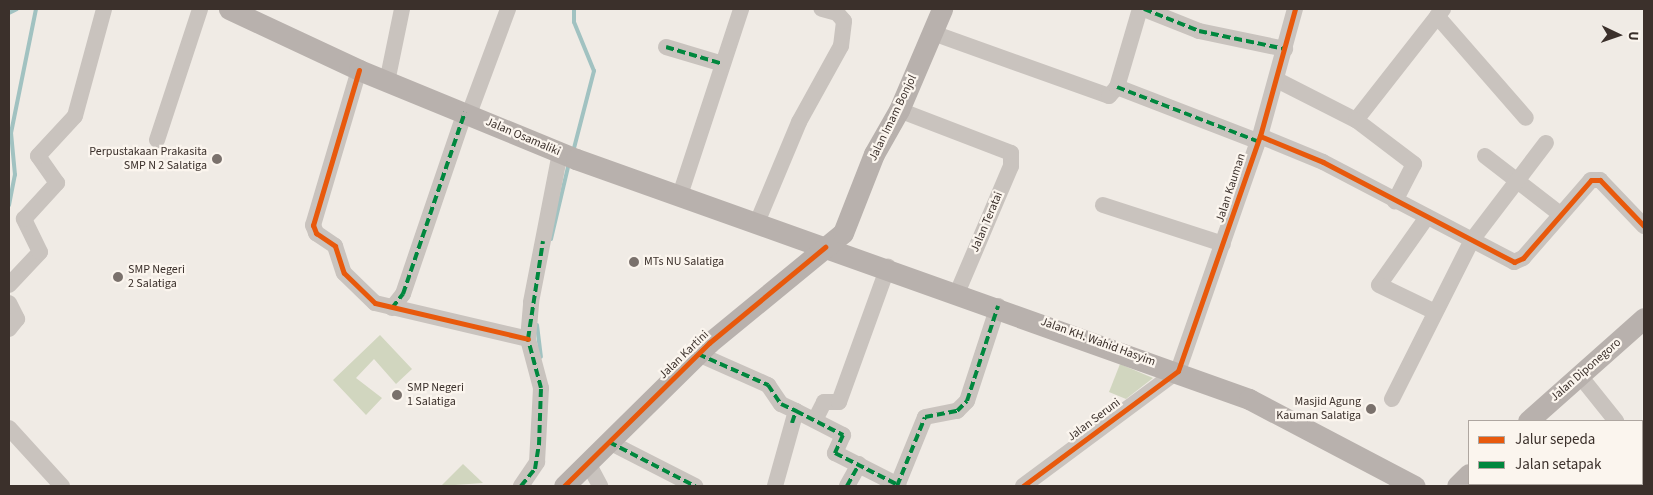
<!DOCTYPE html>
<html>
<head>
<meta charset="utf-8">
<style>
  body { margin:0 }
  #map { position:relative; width:1653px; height:495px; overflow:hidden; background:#f0ebe5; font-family:"Source Sans 3",sans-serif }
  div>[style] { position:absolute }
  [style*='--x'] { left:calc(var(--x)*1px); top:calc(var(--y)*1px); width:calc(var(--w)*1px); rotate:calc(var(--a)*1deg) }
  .green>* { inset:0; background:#d1d6bf }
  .stream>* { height:4px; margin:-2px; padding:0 2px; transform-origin:2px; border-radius:2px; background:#a1c2c1 }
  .minor>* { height:16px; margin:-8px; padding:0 8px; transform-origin:8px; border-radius:8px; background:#c9c3be }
  .major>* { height:21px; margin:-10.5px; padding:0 10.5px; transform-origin:10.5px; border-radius:10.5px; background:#b8b1ad }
  .quiet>* { height:4px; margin-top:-2px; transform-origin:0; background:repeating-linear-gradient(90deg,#00873e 0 8px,transparent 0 12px) }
  .cycleway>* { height:5px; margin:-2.5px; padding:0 2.5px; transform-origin:2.5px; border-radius:2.5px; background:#e8590c }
  .dots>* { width:14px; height:14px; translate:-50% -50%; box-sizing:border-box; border:2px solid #fbf5ee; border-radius:50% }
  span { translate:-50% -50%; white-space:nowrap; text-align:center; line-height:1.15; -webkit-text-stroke:4.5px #fbf5ee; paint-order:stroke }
  .street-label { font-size:12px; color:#3b302b }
  .poi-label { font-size:12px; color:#3b302b }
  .right { translate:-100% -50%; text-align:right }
  .left { translate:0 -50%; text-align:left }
  .frame { position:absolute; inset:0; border:10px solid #3b302b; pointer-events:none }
  .legend { position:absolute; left:1468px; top:420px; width:175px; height:65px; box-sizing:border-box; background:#fbf5ee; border:1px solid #aea6a0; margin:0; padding:6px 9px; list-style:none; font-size:15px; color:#3b302b }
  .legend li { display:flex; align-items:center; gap:10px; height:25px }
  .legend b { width:25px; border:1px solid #aea6a0 }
  .north { position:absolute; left:1593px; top:10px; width:50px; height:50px; -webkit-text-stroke:4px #fbf5ee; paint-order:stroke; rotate:93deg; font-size:14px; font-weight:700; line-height:20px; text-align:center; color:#3b302b }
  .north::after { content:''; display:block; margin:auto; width:18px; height:22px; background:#3b302b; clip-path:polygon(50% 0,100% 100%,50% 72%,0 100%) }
</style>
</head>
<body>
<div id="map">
  <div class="green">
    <div style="clip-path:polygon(380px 335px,412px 369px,396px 384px,374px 359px,356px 378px,382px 398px,366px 415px,333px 380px)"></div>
    <div style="clip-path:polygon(1120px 364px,1153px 378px,1126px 399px,1109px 392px)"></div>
    <div style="clip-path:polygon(463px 464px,483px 483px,441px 486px)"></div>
  </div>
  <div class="stream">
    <div style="--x:9;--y:13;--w:9;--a:-27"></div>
    <div style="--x:573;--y:152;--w:84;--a:-75.5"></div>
    <div style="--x:594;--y:71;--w:53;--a:-112.2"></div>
    <div style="--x:574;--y:22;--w:13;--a:-90"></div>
    <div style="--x:9;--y:205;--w:31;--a:-79"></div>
    <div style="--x:15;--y:175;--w:42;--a:-95.4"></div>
    <div style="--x:11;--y:133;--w:126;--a:-78.6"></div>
    <div style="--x:551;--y:239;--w:78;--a:-76.7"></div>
    <div style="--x:537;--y:325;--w:32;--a:83"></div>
  </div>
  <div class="minor">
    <div style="--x:1144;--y:9;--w:59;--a:21.8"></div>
    <div style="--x:1199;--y:31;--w:88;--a:11.8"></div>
    <div style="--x:1437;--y:16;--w:135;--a:48.9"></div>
    <div style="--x:933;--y:33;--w:187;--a:19.7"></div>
    <div style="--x:1109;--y:96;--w:12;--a:-48"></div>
    <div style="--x:1117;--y:87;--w:81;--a:-73.6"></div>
    <div style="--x:666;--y:47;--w:59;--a:16.6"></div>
    <div style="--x:359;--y:70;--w:162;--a:106.5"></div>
    <div style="--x:313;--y:225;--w:9;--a:69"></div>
    <div style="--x:316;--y:233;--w:23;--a:34"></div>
    <div style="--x:335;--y:246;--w:28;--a:72"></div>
    <div style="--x:344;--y:273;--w:43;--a:44.1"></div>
    <div style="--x:375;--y:303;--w:157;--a:13.2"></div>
    <div style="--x:1277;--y:80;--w:89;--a:26.9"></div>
    <div style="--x:1356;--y:120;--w:141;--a:-51.9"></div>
    <div style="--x:387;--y:82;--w:75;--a:-78.4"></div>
    <div style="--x:1117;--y:87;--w:150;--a:21.1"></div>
    <div style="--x:899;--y:110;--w:120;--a:21"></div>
    <div style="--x:1011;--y:153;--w:13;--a:90"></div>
    <div style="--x:1011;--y:166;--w:136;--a:113"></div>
    <div style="--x:469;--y:114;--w:112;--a:-69.6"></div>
    <div style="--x:1356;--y:120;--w:73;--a:37.2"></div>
    <div style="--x:1414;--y:164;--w:42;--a:117.2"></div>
    <div style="--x:1260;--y:136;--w:68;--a:22.4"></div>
    <div style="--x:1323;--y:162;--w:216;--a:27.6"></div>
    <div style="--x:1514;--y:262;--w:10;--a:-24"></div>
    <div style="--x:1523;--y:258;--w:103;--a:-48.9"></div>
    <div style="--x:1591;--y:180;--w:9;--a:0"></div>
    <div style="--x:1600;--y:180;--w:64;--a:46.3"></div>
    <div style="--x:157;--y:140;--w:138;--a:-71.8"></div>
    <div style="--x:1485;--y:156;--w:95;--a:37.7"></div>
    <div style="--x:679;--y:198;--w:199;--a:-71.8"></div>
    <div style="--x:1103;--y:205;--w:126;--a:18"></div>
    <div style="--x:1427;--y:217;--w:83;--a:125.2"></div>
    <div style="--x:1379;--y:285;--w:60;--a:25.7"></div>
    <div style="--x:756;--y:225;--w:112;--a:-67.3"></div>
    <div style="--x:799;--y:122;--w:87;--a:-61.1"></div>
    <div style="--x:841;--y:46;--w:25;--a:-83"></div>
    <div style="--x:844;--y:21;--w:11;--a:-131"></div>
    <div style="--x:837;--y:13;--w:16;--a:-165"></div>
    <div style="--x:9;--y:285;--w:45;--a:-46.8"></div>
    <div style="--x:40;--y:252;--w:37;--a:-116"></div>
    <div style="--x:24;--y:219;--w:49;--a:-47.5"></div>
    <div style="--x:57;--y:183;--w:33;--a:-125"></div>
    <div style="--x:38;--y:156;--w:54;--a:-47.2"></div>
    <div style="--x:75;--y:116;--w:111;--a:-74.8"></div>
    <div style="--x:9;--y:303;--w:18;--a:63"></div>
    <div style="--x:17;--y:319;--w:13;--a:129"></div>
    <div style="--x:392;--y:308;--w:18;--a:-52"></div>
    <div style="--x:403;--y:294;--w:192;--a:-71.2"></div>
    <div style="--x:698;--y:354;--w:77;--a:23.9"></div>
    <div style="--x:768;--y:385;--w:23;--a:56"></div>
    <div style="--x:781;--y:404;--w:17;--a:25"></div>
    <div style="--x:1580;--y:376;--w:58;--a:51.3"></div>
    <div style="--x:1392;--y:399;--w:178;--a:-63.3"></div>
    <div style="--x:1472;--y:240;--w:122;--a:-52.7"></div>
    <div style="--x:815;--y:420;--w:20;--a:-63"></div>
    <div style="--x:824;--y:402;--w:15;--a:0"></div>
    <div style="--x:839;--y:402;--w:144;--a:-70.1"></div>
    <div style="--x:9;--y:428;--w:79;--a:47.6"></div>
    <div style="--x:609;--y:442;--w:97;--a:27.1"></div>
    <div style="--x:1642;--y:454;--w:4;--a:56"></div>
    <div style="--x:588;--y:463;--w:26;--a:62"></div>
    <div style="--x:521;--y:486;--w:29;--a:-56"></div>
    <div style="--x:537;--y:462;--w:74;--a:-86.9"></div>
    <div style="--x:541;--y:388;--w:51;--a:-104.9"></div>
    <div style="--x:528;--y:339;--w:37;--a:-85"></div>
    <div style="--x:531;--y:302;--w:152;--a:-79"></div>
    <div style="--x:775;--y:486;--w:78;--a:-74.4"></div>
    <div style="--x:796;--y:411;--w:53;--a:27.1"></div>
    <div style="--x:843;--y:435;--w:20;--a:114"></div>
    <div style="--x:835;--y:453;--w:71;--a:26.9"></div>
    <div style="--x:847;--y:486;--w:25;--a:-61"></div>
    <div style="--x:897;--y:486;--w:74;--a:-67.9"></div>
    <div style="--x:925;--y:417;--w:33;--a:-11"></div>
    <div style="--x:957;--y:411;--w:14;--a:-45"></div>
    <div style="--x:967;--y:401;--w:100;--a:-71.9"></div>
    <div style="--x:1023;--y:486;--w:193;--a:-36.6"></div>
    <div style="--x:1178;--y:371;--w:249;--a:-70.8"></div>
    <div style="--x:1260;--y:136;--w:132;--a:-74.6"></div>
  </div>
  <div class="major">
    <div style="--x:229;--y:9;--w:144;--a:25.1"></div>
    <div style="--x:359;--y:70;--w:235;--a:22.3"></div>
    <div style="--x:576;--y:159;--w:715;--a:19.63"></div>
    <div style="--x:1249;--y:399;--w:187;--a:27.7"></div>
    <div style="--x:1528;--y:421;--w:155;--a:-41.6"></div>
    <div style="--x:564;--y:486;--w:204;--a:-44.6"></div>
    <div style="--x:709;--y:343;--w:173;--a:-39.4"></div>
    <div style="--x:843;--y:233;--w:85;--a:-68.6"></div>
    <div style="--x:874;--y:154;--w:51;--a:-60.4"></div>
    <div style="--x:899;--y:110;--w:110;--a:-66.9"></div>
    <div style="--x:1457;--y:486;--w:17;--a:-45"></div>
  </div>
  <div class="quiet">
    <div style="--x:1144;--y:9;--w:59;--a:21.8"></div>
    <div style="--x:1199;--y:31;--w:88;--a:11.8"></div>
    <div style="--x:666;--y:47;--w:59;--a:16.6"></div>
    <div style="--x:1117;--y:87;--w:150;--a:21.1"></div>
    <div style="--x:392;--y:308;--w:18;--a:-52"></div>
    <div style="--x:403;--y:294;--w:192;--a:-71.2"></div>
    <div style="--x:698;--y:354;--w:77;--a:23.9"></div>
    <div style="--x:768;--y:385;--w:23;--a:56"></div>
    <div style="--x:781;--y:404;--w:17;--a:25"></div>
    <div style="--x:792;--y:423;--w:13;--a:-72"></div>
    <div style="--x:796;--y:411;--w:53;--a:27.1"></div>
    <div style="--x:843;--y:435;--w:20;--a:114"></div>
    <div style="--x:835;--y:453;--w:71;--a:26.9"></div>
    <div style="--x:609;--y:442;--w:97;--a:27.1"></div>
    <div style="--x:521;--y:486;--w:22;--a:-51"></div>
    <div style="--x:535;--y:469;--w:24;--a:-81"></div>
    <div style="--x:539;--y:445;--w:57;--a:-88"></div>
    <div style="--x:541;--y:388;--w:51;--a:-104.9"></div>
    <div style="--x:528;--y:339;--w:99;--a:-81.3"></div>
    <div style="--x:847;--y:486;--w:25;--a:-61"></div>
    <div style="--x:897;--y:486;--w:74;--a:-67.9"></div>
    <div style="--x:925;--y:417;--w:33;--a:-11"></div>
    <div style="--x:957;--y:411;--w:14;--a:-45"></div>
    <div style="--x:967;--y:401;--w:100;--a:-71.9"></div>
  </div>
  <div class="cycleway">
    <div style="--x:359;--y:70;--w:162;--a:106.5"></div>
    <div style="--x:313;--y:225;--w:9;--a:69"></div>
    <div style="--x:316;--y:233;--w:23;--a:34"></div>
    <div style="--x:335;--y:246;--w:28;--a:72"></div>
    <div style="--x:344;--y:273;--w:43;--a:44.1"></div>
    <div style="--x:375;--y:303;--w:157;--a:13.2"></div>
    <div style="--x:1260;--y:136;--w:68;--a:22.4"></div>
    <div style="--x:1323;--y:162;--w:216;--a:27.6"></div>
    <div style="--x:1514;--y:262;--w:10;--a:-24"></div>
    <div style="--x:1523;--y:258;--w:103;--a:-48.9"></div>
    <div style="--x:1591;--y:180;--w:9;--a:0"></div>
    <div style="--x:1600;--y:180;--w:64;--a:46.3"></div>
    <div style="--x:564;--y:486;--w:204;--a:-44.6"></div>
    <div style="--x:709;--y:343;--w:151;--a:-39.6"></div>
    <div style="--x:1023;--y:486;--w:193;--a:-36.6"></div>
    <div style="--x:1178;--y:371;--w:249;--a:-70.8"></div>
    <div style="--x:1260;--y:136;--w:132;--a:-74.6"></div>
  </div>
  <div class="dots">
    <div style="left:217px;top:159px;background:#7a716c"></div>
    <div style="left:634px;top:262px;background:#7a716c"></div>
    <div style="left:118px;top:277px;background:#7a716c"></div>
    <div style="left:397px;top:395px;background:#7a716c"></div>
    <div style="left:1371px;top:409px;background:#7a716c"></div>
  </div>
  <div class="street-label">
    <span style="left:893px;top:118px;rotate:-64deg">Jalan Imam Bonjol</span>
    <span style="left:523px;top:137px;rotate:23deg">Jalan Osamaliki</span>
    <span style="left:1231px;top:188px;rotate:-72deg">Jalan Kauman</span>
    <span style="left:987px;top:222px;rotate:-67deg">Jalan Teratai</span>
    <span style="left:1098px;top:342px;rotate:20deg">Jalan KH. Wahid Hasyim</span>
    <span style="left:684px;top:355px;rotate:-44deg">Jalan Kartini</span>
    <span style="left:1586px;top:370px;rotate:-41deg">Jalan Diponegoro</span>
    <span style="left:1094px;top:420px;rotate:-37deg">Jalan Seruni</span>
  </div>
  <div class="poi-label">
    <span class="right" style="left:207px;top:159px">Perpustakaan Prakasita<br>SMP N 2 Salatiga</span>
    <span class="left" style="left:644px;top:262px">MTs NU Salatiga</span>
    <span class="left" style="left:128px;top:277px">SMP Negeri<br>2 Salatiga</span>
    <span class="left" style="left:407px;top:395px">SMP Negeri<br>1 Salatiga</span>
    <span class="right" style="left:1361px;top:409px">Masjid Agung<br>Kauman Salatiga</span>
  </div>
  <div class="frame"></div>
  <ul class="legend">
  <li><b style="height:6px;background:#e8590c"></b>Jalur sepeda</li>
  <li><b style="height:6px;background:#00873e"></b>Jalan setapak</li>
  </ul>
  <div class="north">U</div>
</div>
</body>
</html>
